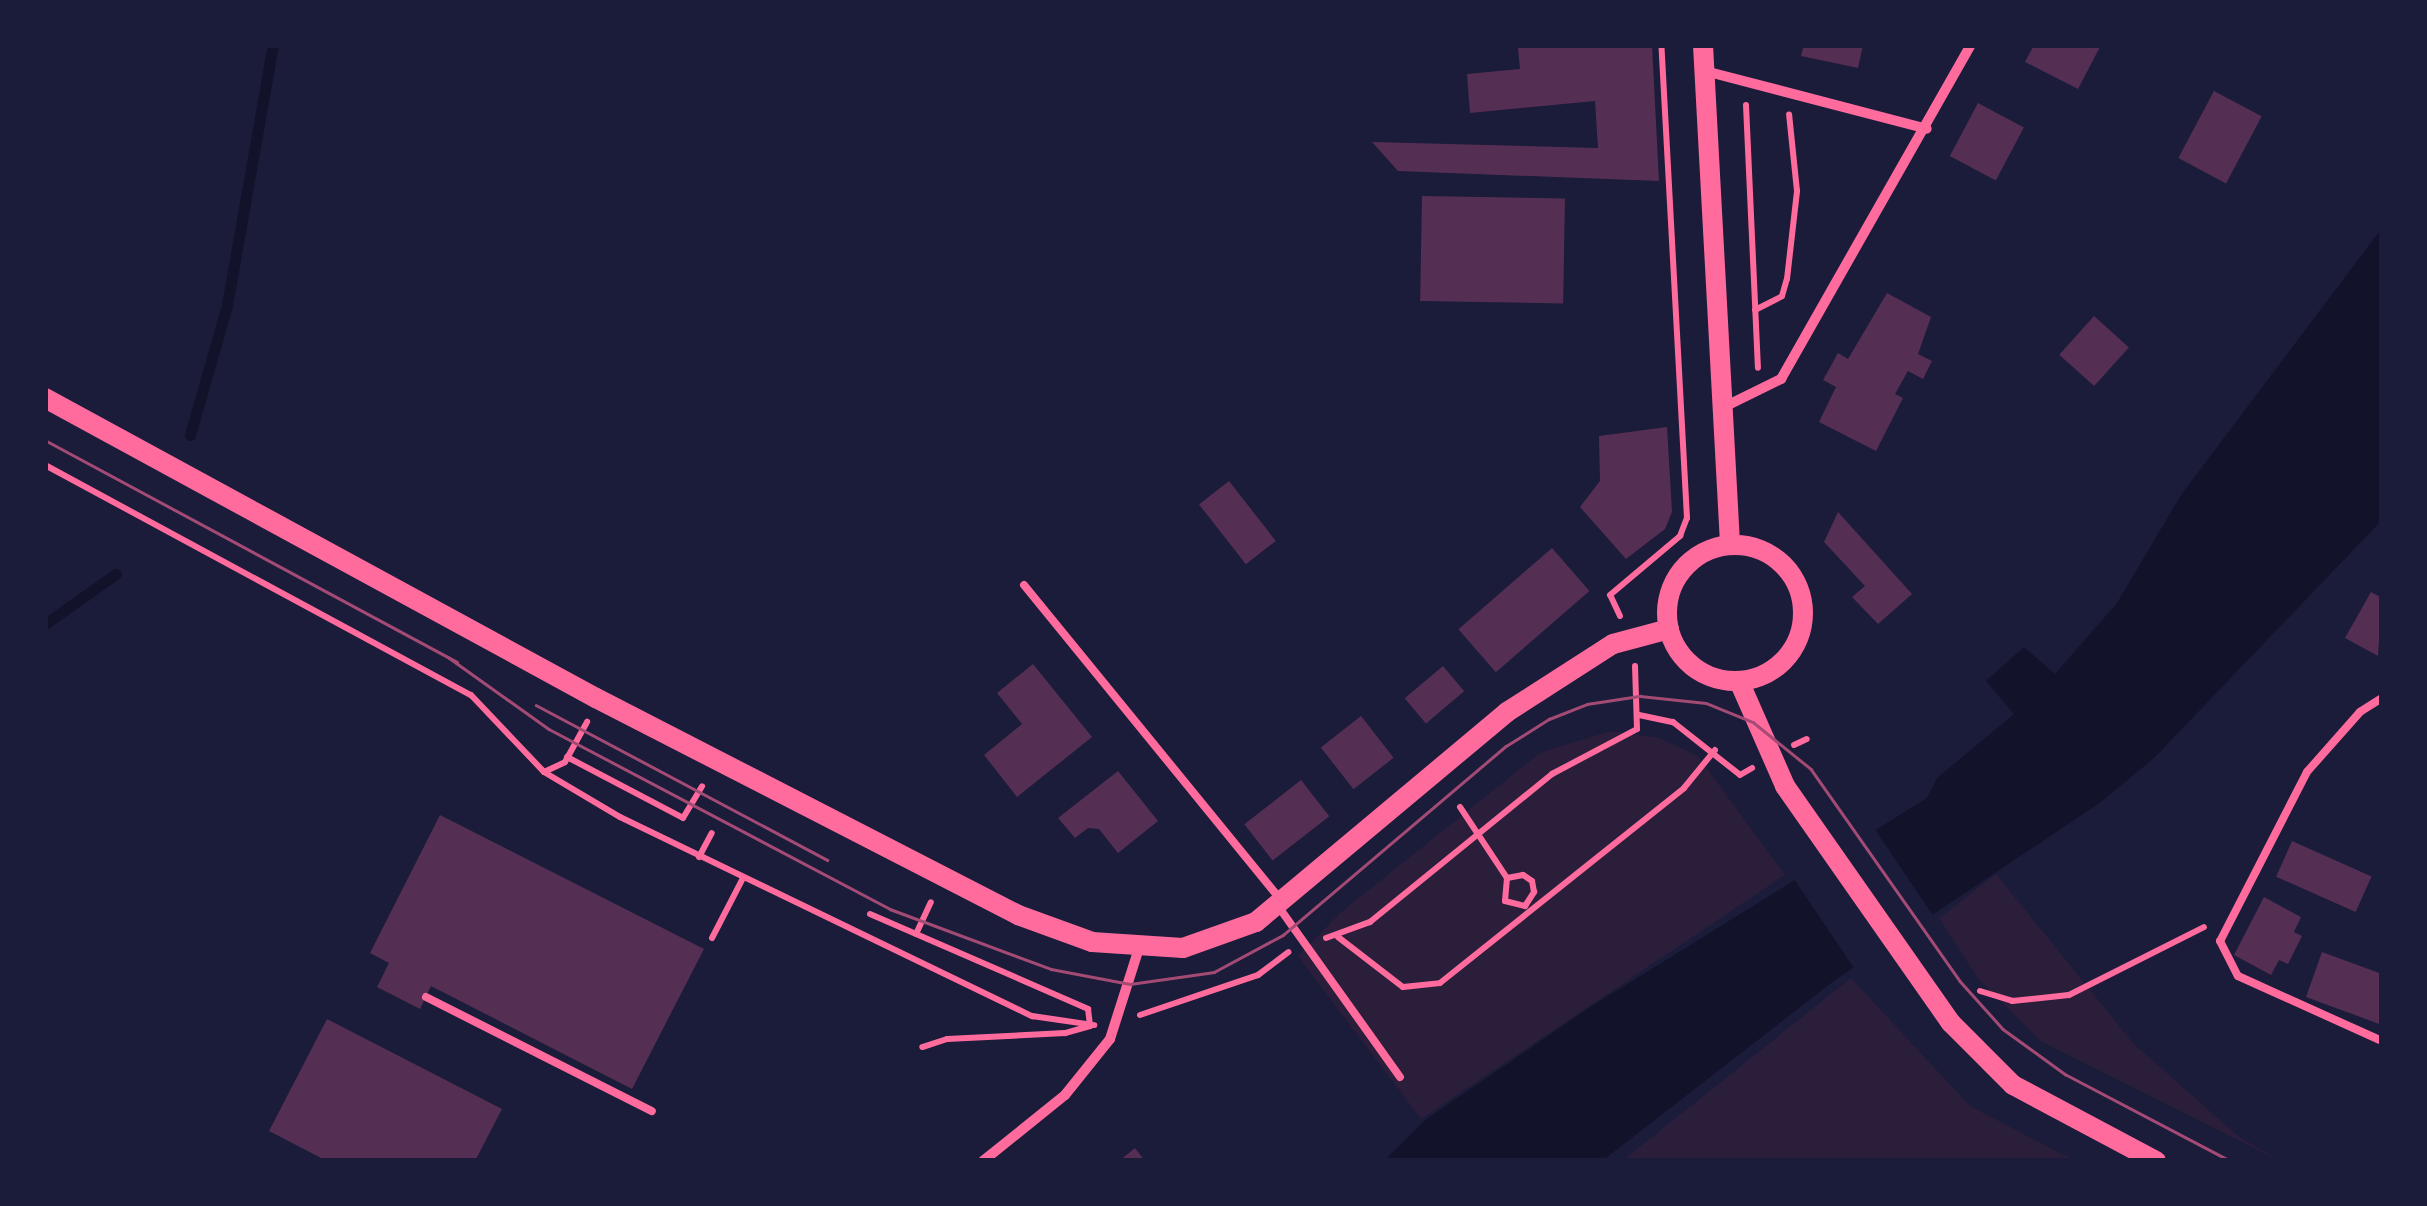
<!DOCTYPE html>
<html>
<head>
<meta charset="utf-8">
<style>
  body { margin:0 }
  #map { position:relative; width:2427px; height:1206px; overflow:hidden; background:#1b1b3a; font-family:Montserrat,sans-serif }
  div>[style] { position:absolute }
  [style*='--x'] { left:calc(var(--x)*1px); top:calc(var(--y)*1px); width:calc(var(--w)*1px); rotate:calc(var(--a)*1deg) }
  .green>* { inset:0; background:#2a1e3b }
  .water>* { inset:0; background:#12122b }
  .pier>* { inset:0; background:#1b1b3a; transform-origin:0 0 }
  .stream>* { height:11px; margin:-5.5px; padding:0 5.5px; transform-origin:5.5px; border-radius:5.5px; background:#12122b }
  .building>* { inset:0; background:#542f53; transform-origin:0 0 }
  .path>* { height:6px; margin:-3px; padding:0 3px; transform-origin:3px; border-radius:3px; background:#ff6b9d }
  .service>* { height:8px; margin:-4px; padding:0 4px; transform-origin:4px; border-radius:4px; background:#ff6b9d }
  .minor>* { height:10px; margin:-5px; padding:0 5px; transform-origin:5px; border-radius:5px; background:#ff6b9d }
  .secondary>* { height:20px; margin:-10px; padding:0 10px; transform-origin:10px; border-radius:10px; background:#ff6b9d }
  .secondary>.ring { margin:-10px; padding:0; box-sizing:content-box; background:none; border:20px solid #ff6b9d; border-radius:50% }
  .tram>* { height:2.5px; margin:-1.25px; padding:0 1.25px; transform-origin:1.25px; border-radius:1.25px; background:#a44b75 }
  span { translate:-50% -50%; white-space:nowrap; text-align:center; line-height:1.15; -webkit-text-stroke:8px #1b1b3a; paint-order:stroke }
  .frame { position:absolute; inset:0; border:48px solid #1b1b3a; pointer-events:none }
</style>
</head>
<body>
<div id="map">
  <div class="green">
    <div style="clip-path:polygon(1611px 731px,1660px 738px,1698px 756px,1785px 875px,1421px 1119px,1298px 956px,1340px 913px,1541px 752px)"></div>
    <div style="clip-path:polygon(1996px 874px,2134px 1044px,2238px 1136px,2280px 1161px,2042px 1042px,1977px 977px,1939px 918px)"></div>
    <div style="clip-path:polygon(1851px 978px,1970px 1106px,2075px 1161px,1622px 1161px)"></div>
  </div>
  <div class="water">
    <div style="clip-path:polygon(2382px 228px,2382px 520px,2154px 758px,2101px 802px,1835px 980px,1602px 1161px,1384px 1161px,1425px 1120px,1592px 1006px,1927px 798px,1937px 778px,2014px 714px,1986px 681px,2024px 647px,2055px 674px,2117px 603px,2181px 495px)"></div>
  </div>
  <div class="pier">
    <div style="left:1872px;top:825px;width:113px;height:95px;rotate:56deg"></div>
  </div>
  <div class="stream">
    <div style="--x:190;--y:435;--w:135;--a:-74.1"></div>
    <div style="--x:227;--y:305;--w:264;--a:-80"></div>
    <div style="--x:45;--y:624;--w:87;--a:-35.2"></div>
  </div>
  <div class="building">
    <div style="clip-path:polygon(1652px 45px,1659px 181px,1398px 171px,1372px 142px,1598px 148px,1595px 101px,1470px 113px,1467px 74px,1520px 69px,1518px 48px)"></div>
    <div style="clip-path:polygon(1804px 45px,1863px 45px,1858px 68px,1801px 56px)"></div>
    <div style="clip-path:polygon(2034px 45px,2101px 45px,2078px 89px,2025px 62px)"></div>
    <div style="left:2214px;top:91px;width:54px;height:76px;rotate:28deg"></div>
    <div style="left:1978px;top:103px;width:52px;height:60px;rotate:28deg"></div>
    <div style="left:1422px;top:196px;width:143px;height:105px;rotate:1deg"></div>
    <div style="clip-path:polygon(1887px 293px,1931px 317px,1918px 354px,1932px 361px,1923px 379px,1908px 371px,1895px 394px,1903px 398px,1876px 451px,1819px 422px,1836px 387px,1823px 380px,1838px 353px,1848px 359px)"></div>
    <div style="left:2094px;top:316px;width:47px;height:52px;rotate:42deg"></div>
    <div style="clip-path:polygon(1667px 427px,1672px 512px,1665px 529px,1626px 559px,1580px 507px,1600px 481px,1599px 436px)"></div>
    <div style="left:1229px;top:481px;width:76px;height:38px;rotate:52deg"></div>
    <div style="clip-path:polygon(1838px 512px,1912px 594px,1878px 624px,1852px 597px,1865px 586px,1824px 542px)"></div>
    <div style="left:1552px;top:548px;width:57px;height:124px;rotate:49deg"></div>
    <div style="clip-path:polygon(2371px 592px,2382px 598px,2378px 656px,2345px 638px)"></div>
    <div style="clip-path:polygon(1033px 664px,1092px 737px,1017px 797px,984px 755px,1022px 724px,997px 693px)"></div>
    <div style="left:1443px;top:666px;width:33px;height:50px;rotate:50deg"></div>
    <div style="left:1361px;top:716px;width:53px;height:51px;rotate:52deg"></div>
    <div style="clip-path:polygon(1118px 771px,1158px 821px,1118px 853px,1099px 829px,1088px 828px,1075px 838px,1058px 818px)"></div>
    <div style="left:1301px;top:780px;width:46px;height:72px;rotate:52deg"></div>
    <div style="clip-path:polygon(440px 815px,704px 949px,632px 1089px,431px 986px,420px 1009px,377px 987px,389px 963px,370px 953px)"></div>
    <div style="left:2292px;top:841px;width:87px;height:39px;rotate:24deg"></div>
    <div style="clip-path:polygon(2264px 897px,2301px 917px,2294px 932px,2302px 936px,2288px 964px,2279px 960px,2271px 975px,2234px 955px)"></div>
    <div style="clip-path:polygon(2322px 952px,2382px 974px,2382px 1025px,2306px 997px)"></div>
    <div style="clip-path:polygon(327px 1019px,502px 1109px,475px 1161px,327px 1161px,269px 1131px)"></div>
    <div style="clip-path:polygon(1135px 1148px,1145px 1161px,1119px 1161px)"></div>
  </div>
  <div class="path">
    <div style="--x:1746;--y:105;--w:263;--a:87.4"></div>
    <div style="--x:1755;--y:310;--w:30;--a:-27"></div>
    <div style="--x:1782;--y:296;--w:18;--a:-74"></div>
    <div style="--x:1787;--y:279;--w:89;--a:-83.5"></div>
    <div style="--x:1797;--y:191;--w:77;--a:-95.9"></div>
    <div style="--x:45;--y:465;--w:484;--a:28.4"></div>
    <div style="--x:471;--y:695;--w:106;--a:46.5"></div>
    <div style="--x:544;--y:772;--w:88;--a:30.6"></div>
    <div style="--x:620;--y:817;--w:458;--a:25.8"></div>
    <div style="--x:1032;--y:1016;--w:63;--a:8.3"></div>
    <div style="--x:1620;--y:616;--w:23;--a:-115"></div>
    <div style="--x:1610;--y:595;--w:92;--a:-40.1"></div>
    <div style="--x:1680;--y:536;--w:19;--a:-69"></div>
    <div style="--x:1687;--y:518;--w:474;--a:-93.1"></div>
    <div style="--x:1639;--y:715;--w:35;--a:12"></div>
    <div style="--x:1673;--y:722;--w:85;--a:38.3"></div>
    <div style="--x:1740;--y:775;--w:14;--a:-30"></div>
    <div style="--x:1794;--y:745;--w:14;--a:-25"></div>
    <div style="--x:567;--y:757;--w:131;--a:27.7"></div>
    <div style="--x:683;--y:818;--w:37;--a:-59"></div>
    <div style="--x:544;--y:772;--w:23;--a:-25"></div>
    <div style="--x:565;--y:762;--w:46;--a:-61.2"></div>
    <div style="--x:1460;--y:807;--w:85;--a:56.5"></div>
    <div style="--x:1507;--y:878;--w:23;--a:95"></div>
    <div style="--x:1505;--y:901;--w:21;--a:14"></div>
    <div style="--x:1525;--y:906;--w:17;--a:-57"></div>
    <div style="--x:1534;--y:892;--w:11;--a:-100"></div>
    <div style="--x:1532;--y:881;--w:11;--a:-146"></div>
    <div style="--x:1523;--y:875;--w:16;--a:169"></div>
    <div style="--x:699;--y:857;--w:27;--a:-62"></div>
    <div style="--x:870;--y:914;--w:238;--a:23.5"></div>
    <div style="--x:1088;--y:1009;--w:17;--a:83"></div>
    <div style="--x:1090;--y:1026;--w:26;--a:164"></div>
    <div style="--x:1065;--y:1033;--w:118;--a:177.1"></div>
    <div style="--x:947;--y:1039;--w:26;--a:162"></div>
    <div style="--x:916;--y:934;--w:35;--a:-65"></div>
    <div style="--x:1338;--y:937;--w:82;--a:37.6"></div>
    <div style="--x:1403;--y:987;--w:37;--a:-6"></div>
    <div style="--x:1440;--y:983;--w:312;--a:-38.6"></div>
    <div style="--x:1684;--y:788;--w:49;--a:-50.8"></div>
    <div style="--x:712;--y:938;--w:68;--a:-62.7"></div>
    <div style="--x:1326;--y:938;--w:47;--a:-20"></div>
    <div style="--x:1370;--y:922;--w:235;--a:-39.1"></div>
    <div style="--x:1552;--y:774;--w:96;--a:-27.9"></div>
    <div style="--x:1637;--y:729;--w:63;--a:-91.8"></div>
    <div style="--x:1980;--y:991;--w:34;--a:17"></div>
    <div style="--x:2012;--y:1001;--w:57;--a:-6"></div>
    <div style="--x:2069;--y:995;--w:151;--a:-26.7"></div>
    <div style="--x:1140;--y:1015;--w:125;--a:-18.7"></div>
    <div style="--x:1258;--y:975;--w:38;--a:-37"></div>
  </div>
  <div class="service">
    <div style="--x:1024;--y:585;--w:405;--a:50.8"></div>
    <div style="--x:2382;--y:698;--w:26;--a:148"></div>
    <div style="--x:2360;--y:712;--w:80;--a:131.5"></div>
    <div style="--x:2307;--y:772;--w:190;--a:117.2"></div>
    <div style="--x:2220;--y:941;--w:39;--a:63"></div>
    <div style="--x:2238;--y:976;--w:158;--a:24.3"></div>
    <div style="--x:1278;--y:906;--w:210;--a:54.5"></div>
    <div style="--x:426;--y:997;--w:253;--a:26.8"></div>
  </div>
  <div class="minor">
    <div style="--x:1705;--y:71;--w:229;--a:14.6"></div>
    <div style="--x:1724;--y:407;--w:64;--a:-26.2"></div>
    <div style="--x:1781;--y:379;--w:384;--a:-60.4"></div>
    <div style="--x:983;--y:1161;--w:105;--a:-38.8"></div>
    <div style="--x:1065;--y:1095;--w:72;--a:-51.2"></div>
    <div style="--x:1110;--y:1039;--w:96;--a:-72.3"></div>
  </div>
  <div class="secondary">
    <div style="--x:1703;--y:45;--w:500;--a:86.9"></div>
    <div style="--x:45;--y:398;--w:627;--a:28.57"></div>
    <div style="--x:596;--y:698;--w:475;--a:27.2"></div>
    <div style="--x:1018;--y:915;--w:79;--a:20"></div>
    <div style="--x:1092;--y:942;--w:91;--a:3.8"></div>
    <div style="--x:1183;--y:948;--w:77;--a:-19.6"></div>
    <div style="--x:1256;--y:922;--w:327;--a:-39.9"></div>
    <div style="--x:1507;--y:712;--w:126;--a:-32.7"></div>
    <div style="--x:1613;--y:644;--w:58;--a:-15"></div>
    <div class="ring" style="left:1667px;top:545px;width:116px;height:116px"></div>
    <div style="--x:1739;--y:681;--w:115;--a:66.3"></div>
    <div style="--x:1785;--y:786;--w:289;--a:55"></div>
    <div style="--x:1951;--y:1023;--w:88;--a:45"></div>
    <div style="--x:2013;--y:1085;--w:162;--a:28"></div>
  </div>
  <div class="tram">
    <div style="--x:45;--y:440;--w:468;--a:28.3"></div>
    <div style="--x:448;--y:657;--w:124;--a:35.5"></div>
    <div style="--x:549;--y:729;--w:386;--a:27.8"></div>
    <div style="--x:890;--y:909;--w:172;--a:20.4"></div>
    <div style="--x:1051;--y:969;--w:80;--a:10.8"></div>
    <div style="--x:1130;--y:984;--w:85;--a:-8.1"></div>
    <div style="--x:1214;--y:972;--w:78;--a:-28.2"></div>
    <div style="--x:1283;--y:935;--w:292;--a:-40.3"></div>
    <div style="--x:1506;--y:746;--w:51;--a:-32.1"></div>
    <div style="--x:1549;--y:719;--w:41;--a:-21.5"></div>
    <div style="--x:1587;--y:704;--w:54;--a:-8.6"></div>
    <div style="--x:1640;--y:696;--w:66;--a:6.1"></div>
    <div style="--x:1706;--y:703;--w:51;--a:22"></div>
    <div style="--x:1753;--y:722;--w:75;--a:39"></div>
    <div style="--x:1811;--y:769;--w:259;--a:54.9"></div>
    <div style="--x:1960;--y:981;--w:64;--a:48.1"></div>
    <div style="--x:2003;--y:1029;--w:77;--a:36"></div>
    <div style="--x:2065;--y:1074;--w:187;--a:27.7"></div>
    <div style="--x:536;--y:705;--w:330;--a:28"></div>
  </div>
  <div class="frame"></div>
</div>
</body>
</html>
